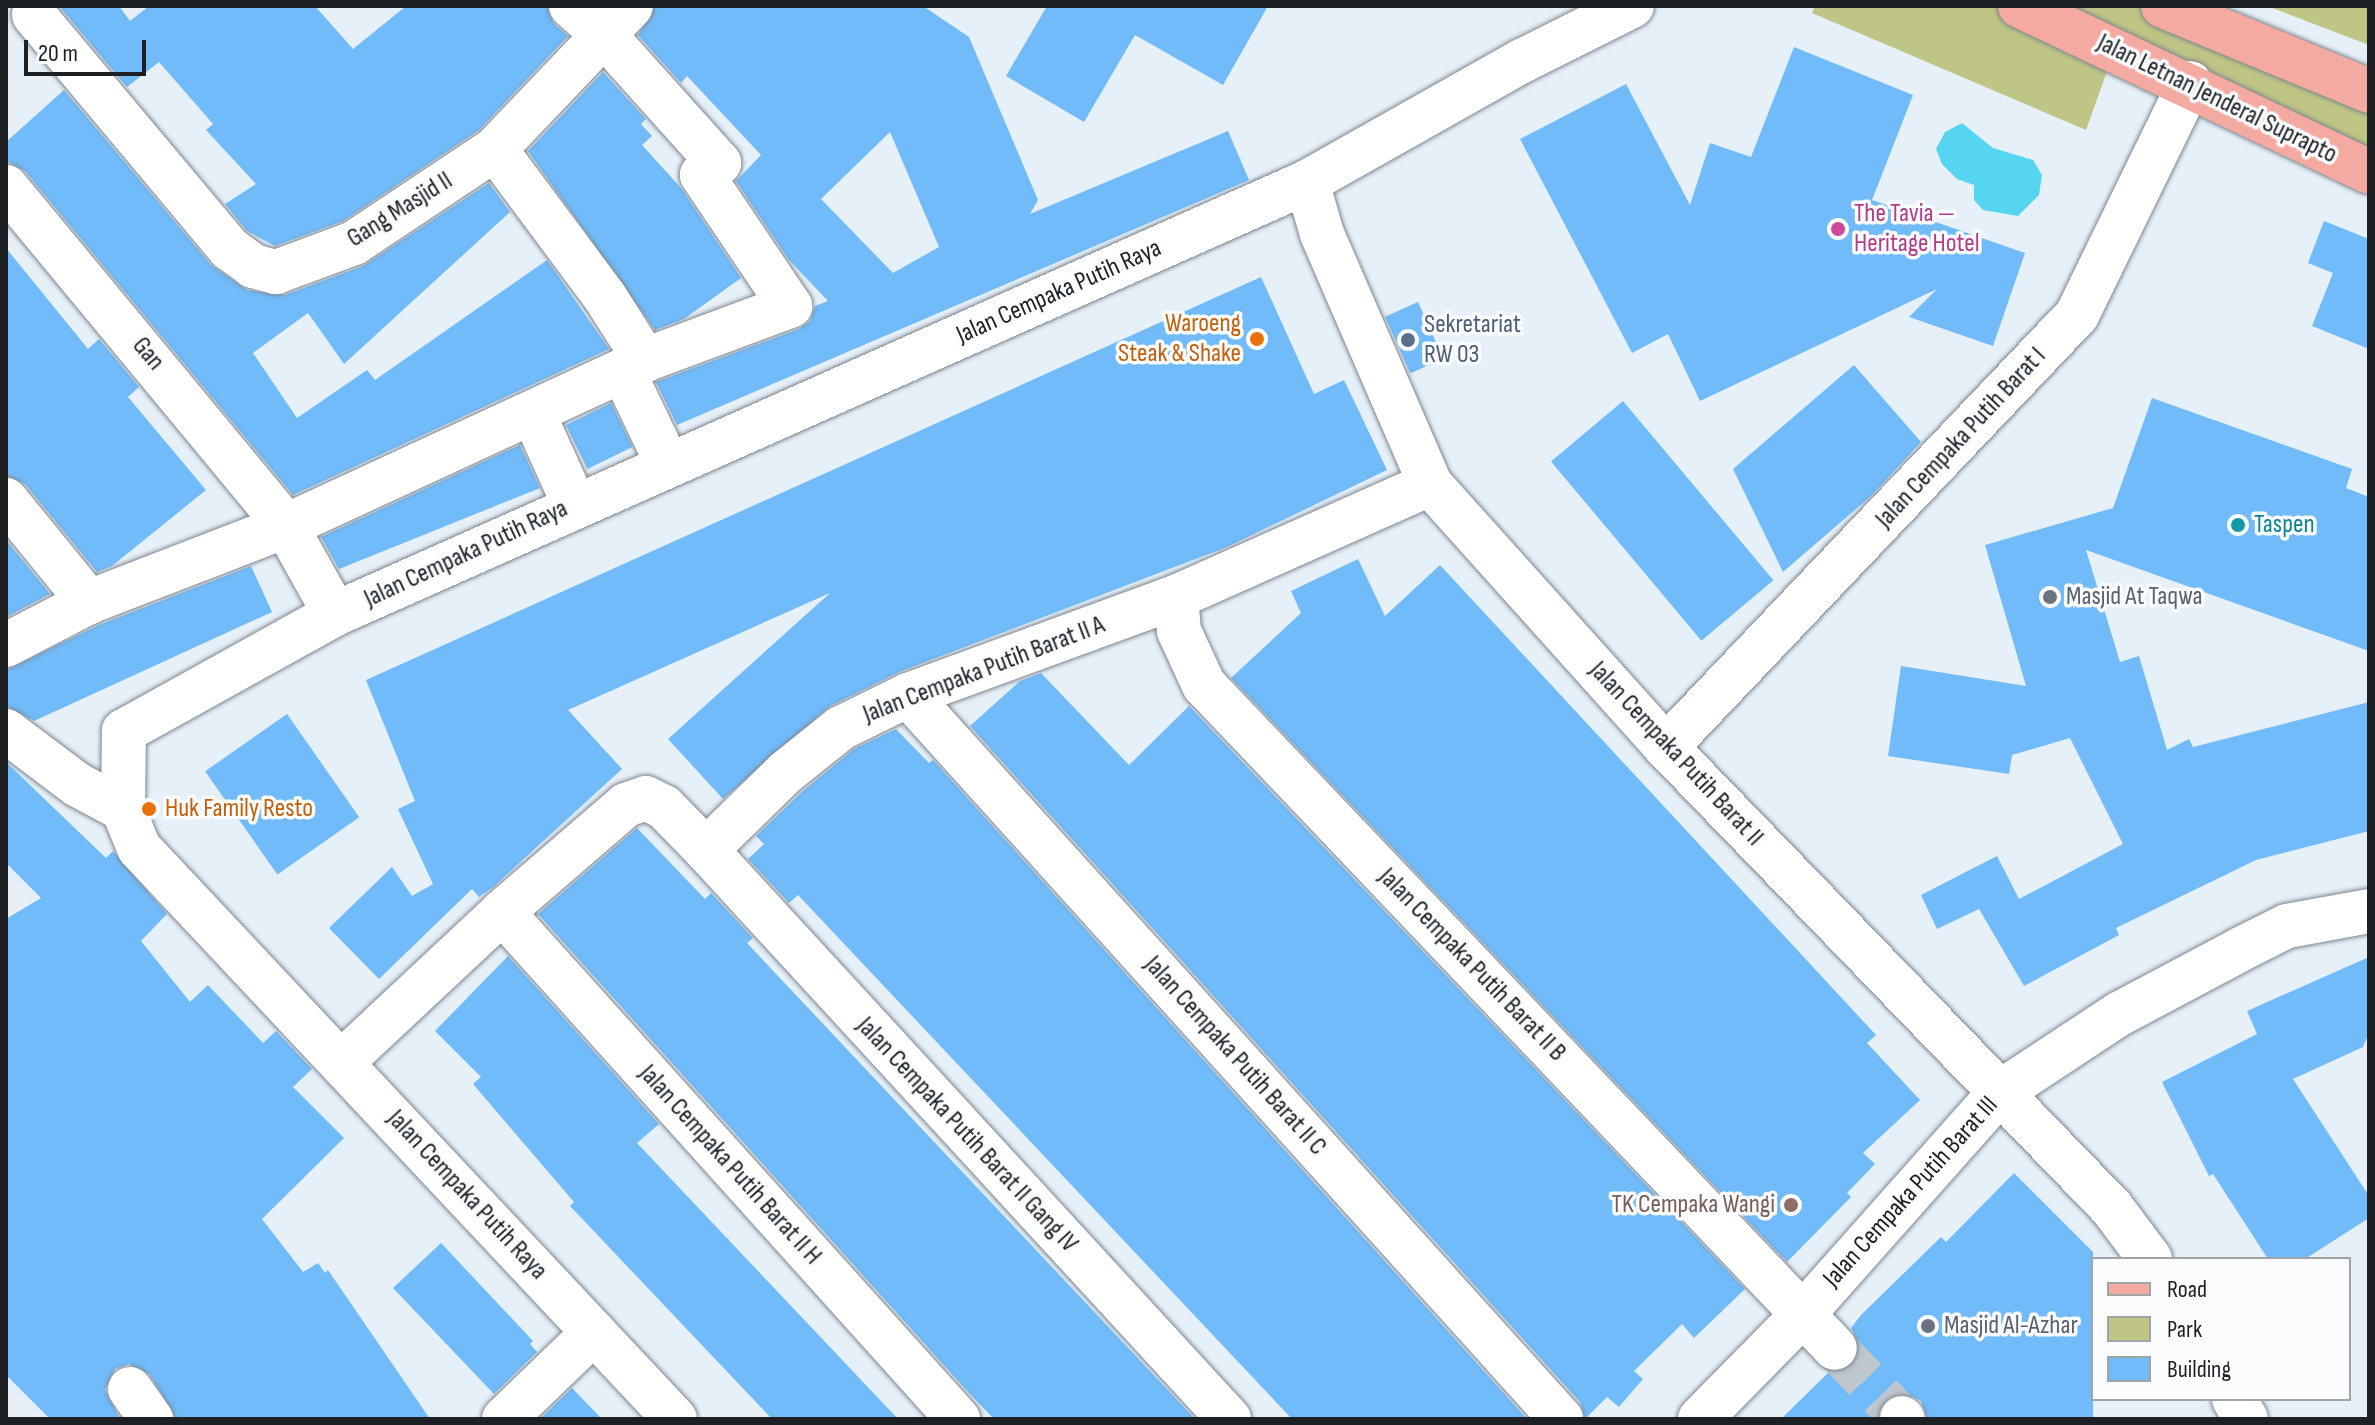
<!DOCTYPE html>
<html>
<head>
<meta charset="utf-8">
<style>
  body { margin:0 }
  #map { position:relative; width:2375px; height:1425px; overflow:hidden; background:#e6f0f9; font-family:"Sofia Sans Condensed",sans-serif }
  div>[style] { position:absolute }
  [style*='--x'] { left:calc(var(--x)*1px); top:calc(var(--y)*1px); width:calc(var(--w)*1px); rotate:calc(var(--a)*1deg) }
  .green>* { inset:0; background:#bfc584 }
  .water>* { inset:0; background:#56d5f0 }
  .building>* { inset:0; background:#71bbfa; transform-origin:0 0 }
  .minor-tunnel>* { height:44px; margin-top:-22px; transform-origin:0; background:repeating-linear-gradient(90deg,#bec6ce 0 44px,transparent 0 66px) }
  .roads { filter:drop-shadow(0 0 2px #7d868e) drop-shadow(0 0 2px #7d868e) }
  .minor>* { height:44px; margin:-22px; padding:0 22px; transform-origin:22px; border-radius:22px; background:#fff }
  .major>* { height:44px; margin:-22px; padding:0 22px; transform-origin:22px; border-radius:22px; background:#f4aaa1 }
  .dots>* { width:22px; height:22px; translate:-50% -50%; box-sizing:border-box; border:4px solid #fafcfe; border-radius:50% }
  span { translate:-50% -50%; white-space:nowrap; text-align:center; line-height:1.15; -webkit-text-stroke:7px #fafcfe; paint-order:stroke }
  .street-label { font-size:26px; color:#1c2023 }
  .hotel-label { font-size:26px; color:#b23c85 }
  .left { translate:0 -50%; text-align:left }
  .food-label { font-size:26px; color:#c56008 }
  .right { translate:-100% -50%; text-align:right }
  .service-label { font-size:26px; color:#4e5e75 }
  .culture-label { font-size:26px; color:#0d838f }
  .worship-label { font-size:26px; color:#5b616d }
  .education-label { font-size:26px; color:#785e54 }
  .frame { position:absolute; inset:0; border:8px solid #1c2023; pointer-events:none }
  .legend { position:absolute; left:2091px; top:1257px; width:260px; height:144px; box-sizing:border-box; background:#fafcfe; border:2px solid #a1a4a6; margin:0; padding:10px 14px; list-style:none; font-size:24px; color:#1c2023 }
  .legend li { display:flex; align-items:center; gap:16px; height:40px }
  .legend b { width:40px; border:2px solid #a1a4a6 }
  .scale { position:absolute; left:24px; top:40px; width:122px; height:36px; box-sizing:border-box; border:4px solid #1c2023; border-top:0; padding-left:10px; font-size:24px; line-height:28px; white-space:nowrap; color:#1c2023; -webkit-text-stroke:6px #fafcfe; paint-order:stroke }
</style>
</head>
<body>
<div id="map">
  <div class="green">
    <div style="clip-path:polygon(1815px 6px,2171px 6px,2369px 86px,2369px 172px,2115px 49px,2086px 130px,1812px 13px)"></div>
    <div style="clip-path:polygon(2267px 6px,2369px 6px,2369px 45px)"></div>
  </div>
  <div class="water">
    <div style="clip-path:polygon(1962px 123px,1993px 148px,2033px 160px,2042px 175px,2039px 195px,2018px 216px,1983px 210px,1974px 200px,1974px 185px,1957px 179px,1942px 164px,1936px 149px,1945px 132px)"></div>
  </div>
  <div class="building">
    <div style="clip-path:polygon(59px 6px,119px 6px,130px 21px,149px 6px,315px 6px,353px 49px,406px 6px,547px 6px,554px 24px,568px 36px,479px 130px,343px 221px,275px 246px,247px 231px,225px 204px,256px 184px,206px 130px,213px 124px,159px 62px,127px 87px)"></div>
    <div style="clip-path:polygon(evenodd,655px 6px,923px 6px,969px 37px,1038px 200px,1030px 214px,1228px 131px,1249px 180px,677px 425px,656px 382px,799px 329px,810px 321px,815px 306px,828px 301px,789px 260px,736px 181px,761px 155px,687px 76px,681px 83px,638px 35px,655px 6px,890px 132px,939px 247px,893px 273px,821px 199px,890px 132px)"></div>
    <div style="clip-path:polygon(1047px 6px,1268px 6px,1223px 85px,1135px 35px,1084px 122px,1006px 76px)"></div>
    <div style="clip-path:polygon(1794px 47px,1913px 95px,1872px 200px,2025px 253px,1993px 346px,1909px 317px,1937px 289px,1700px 401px,1668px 334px,1632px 353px,1520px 139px,1626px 84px,1690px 205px,1710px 143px,1751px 157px)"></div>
    <div style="clip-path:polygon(603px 72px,646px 119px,641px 124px,652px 136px,642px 145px,681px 188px,741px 278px,684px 319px,655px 330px,528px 151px)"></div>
    <div style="clip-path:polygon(64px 90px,211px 265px,247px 290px,285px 295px,363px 266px,489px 183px,510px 212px,344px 364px,308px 313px,253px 353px,297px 418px,367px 370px,375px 380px,547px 260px,609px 349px,293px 495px,25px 171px,6px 161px,6px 142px)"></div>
    <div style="clip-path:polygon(2324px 221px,2369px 239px,2369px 349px,2312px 326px,2333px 273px,2308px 263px)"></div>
    <div style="clip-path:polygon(6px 248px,88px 349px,99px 339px,139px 387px,128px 397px,206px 490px,112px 566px,97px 572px,25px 484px,6px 476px)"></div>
    <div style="clip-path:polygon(1261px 277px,1314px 394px,1344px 380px,1387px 470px,1227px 547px,899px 672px,830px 706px,723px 799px,668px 739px,830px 593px,568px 710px,622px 769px,493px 887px,479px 897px,472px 889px,379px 979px,329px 928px,392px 867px,412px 896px,433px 884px,398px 809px,415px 801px,366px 680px)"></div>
    <div style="left:1418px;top:302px;width:62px;height:36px;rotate:66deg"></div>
    <div style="clip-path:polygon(1854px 365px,1921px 442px,1871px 496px,1783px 572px,1733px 469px)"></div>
    <div style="clip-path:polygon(2152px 398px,2352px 469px,2346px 488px,2369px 497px,2369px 651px,2086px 550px,2120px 662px,2139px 656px,2167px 750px,2189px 739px,2193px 747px,2369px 702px,2369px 831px,2256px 860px,2116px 928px,2119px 935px,2024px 986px,1979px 909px,1937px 929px,1921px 895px,1997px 856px,2019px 899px,2123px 844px,2070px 738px,2012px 755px,2009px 774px,1888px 756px,1901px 666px,2026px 686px,1985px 545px,2113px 508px)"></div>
    <div style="left:1623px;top:401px;width:234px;height:94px;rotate:50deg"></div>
    <div style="left:611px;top:403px;width:49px;height:50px;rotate:64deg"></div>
    <div style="clip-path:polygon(520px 445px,540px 488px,339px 569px,321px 537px)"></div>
    <div style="clip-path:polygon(6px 540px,50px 594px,6px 617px)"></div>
    <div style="clip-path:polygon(1358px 559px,1385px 616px,1440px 565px,1876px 1035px,1867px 1043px,1920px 1100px,1863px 1153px,1875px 1164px,1847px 1193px,1851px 1197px,1787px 1262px,1231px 678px,1301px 613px,1291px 591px)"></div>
    <div style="clip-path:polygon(251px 566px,272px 612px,34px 721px,6px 706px,6px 670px,99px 625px)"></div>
    <div style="clip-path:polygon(1041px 673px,1129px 765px,1189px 706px,1745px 1289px,1694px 1338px,1682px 1324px,1634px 1371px,1643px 1379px,1619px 1407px,1607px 1397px,1585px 1419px,1580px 1402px,970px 726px,1020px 681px)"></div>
    <div style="left:287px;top:714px;width:126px;height:100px;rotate:55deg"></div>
    <div style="clip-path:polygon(896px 729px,929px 763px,933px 760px,1527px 1419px,1292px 1419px,798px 895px,789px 903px,748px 859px,764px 844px,756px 836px,803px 791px,854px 749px)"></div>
    <div style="clip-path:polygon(6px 762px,106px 858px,113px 851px,167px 914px,141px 941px,190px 1002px,208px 985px,263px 1043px,276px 1031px,312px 1069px,293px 1087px,344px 1138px,262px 1219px,303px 1272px,318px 1263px,325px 1273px,328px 1270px,430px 1419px,176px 1419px,150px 1375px,129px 1364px,115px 1369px,105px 1390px,120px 1419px,50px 1419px,6px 1375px,6px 919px,41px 898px,6px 863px)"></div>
    <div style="clip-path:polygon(637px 828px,705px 899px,711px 893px,753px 938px,747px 943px,1195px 1419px,994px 1419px,968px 1392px,538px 914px)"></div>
    <div style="clip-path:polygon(508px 956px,659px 1124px,637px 1143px,898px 1419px,772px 1419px,570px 1206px,574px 1202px,473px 1084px,481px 1077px,435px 1031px)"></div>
    <div style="clip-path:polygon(2369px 957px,2369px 1032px,2363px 1047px,2293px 1079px,2369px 1196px,2369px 1218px,2305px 1259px,2268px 1259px,2213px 1174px,2209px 1176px,2162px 1082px,2257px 1034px,2247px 1011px)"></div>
    <div style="clip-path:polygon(2014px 1173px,2093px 1252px,2093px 1419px,1927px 1419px,1921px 1401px,1908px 1394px,1885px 1400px,1878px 1419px,1781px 1419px,1829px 1372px,1853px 1366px,1859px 1343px,1851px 1328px,1861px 1315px,1941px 1237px,1946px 1242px)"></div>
    <div style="clip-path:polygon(441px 1243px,533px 1341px,530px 1344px,537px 1352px,494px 1394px,393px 1288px)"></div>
    <div style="clip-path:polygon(572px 1388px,602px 1419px,540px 1419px)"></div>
  </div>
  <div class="minor-tunnel">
    <div style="--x:1835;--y:1348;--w:97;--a:46.3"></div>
  </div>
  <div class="roads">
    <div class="minor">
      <div style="--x:34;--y:15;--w:305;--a:50.1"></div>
      <div style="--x:230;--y:249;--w:29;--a:36"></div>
      <div style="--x:253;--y:266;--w:24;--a:15"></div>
      <div style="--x:276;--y:272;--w:83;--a:-20.4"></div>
      <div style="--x:354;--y:243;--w:169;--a:-33.7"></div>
      <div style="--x:495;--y:149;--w:197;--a:-46.4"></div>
      <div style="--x:495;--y:149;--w:184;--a:53.4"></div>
      <div style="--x:605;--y:297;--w:75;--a:57.6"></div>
      <div style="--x:1307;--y:182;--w:54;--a:73.9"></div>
      <div style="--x:1322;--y:234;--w:272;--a:66.6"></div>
      <div style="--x:1430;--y:484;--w:353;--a:48.1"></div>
      <div style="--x:1666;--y:747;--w:641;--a:45.95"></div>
      <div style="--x:2112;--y:1208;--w:64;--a:53.3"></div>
      <div style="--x:6;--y:187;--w:440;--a:50.4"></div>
      <div style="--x:286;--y:526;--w:101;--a:60.9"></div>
      <div style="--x:623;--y:371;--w:102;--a:64.4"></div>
      <div style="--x:533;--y:413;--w:100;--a:65.7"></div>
      <div style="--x:6;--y:500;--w:132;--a:50.9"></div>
      <div style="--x:89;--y:602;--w:211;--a:-21.1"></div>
      <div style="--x:286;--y:526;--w:396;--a:-24.8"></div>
      <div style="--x:645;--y:360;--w:155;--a:-20.4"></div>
      <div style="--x:790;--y:306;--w:158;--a:-123.9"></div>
      <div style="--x:702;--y:175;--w:21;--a:-35"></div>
      <div style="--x:719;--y:163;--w:172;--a:-131.9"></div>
      <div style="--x:604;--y:35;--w:44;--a:-138.7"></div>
      <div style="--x:1176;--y:597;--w:34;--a:85"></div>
      <div style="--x:1179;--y:631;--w:60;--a:65.2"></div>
      <div style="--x:1204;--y:685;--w:915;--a:46.42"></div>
      <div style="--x:6;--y:645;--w:93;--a:-27.4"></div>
      <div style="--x:908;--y:695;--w:975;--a:47.95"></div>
      <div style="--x:6;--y:731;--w:90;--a:36.9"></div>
      <div style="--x:78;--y:785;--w:51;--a:28.1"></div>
      <div style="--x:1666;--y:747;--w:596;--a:-46.43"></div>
      <div style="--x:2077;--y:315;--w:258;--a:-64"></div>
      <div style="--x:706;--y:850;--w:773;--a:47.41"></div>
      <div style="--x:502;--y:912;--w:682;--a:48.03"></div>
      <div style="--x:343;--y:1061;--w:218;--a:-43.1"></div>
      <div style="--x:502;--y:912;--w:164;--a:-40.8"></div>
      <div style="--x:626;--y:805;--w:21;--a:-19"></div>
      <div style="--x:646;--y:798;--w:20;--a:27"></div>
      <div style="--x:664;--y:807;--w:60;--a:45.7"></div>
      <div style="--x:706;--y:850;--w:112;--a:-44.3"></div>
      <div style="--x:786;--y:772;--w:70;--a:-38.7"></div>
      <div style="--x:841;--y:728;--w:75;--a:-26.2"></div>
      <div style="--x:908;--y:695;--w:285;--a:-20.1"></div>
      <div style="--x:1176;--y:597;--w:278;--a:-24"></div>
      <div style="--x:130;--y:1389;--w:37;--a:55"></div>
      <div style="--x:2234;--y:1399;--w:23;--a:59"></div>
      <div style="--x:1902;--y:1418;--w:1;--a:45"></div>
      <div style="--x:504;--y:1419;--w:125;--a:-44"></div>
      <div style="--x:675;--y:1419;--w:783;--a:-133.19"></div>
      <div style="--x:139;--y:848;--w:42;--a:-112.3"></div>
      <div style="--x:123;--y:809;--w:78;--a:-89.3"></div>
      <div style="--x:124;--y:731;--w:241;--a:-29"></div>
      <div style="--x:335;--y:614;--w:1064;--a:-23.96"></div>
      <div style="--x:1307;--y:182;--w:247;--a:-29.4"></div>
      <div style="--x:1522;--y:61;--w:123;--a:-26.6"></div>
      <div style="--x:1700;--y:1419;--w:148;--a:-45.5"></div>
      <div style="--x:1804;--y:1313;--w:294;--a:-48.4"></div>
      <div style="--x:1999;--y:1093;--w:144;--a:-33.4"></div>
      <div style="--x:2119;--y:1014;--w:138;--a:-28"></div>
      <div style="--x:2241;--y:949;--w:51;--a:-26.6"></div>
      <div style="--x:2287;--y:926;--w:83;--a:-10.4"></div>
    </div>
    <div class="major">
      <div style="--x:2020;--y:6;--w:386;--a:25.4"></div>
      <div style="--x:2163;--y:6;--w:223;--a:22.4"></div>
    </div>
  </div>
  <div class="dots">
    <div style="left:1838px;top:229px;background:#d1479c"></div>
    <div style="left:1257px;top:339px;background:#e8710a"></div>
    <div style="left:1408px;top:340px;background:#5c6f8a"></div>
    <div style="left:2238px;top:525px;background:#0f9aa8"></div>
    <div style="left:2050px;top:597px;background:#6b7280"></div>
    <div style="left:149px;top:809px;background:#e8710a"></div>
    <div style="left:1791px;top:1205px;background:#8d6e63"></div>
    <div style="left:1928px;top:1326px;background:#6b7280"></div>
  </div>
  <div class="street-label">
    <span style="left:2217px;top:99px;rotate:26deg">Jalan Letnan Jenderal Suprapto</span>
    <span style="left:400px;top:210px;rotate:-32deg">Gang Masjid II</span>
    <span style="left:1059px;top:292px;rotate:-24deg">Jalan Cempaka Putih Raya</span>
    <span style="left:148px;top:354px;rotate:50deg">Gan</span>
    <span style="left:1961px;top:438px;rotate:-47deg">Jalan Cempaka Putih Barat I</span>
    <span style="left:466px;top:554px;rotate:-25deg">Jalan Cempaka Putih Raya</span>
    <span style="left:984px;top:670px;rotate:-21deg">Jalan Cempaka Putih Barat II A</span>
    <span style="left:1676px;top:754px;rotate:47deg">Jalan Cempaka Putih Barat II</span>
    <span style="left:1472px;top:965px;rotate:46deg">Jalan Cempaka Putih Barat II B</span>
    <span style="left:1235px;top:1056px;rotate:48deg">Jalan Cempaka Putih Barat II C</span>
    <span style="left:967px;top:1135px;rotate:47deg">Jalan Cempaka Putih Barat II Gang IV</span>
    <span style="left:730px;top:1165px;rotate:48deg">Jalan Cempaka Putih Barat II H</span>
    <span style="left:1911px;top:1192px;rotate:-48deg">Jalan Cempaka Putih Barat III</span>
    <span style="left:467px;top:1195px;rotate:47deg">Jalan Cempaka Putih Raya</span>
  </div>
  <div class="hotel-label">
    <span class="left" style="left:1854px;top:229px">The Tavia —<br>Heritage Hotel</span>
  </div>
  <div class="food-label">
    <span class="right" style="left:1241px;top:339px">Waroeng<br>Steak &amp; Shake</span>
    <span class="left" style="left:165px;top:809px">Huk Family Resto</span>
  </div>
  <div class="service-label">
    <span class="left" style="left:1424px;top:340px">Sekretariat<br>RW 03</span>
  </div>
  <div class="culture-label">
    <span class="left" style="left:2254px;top:525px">Taspen</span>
  </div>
  <div class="worship-label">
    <span class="left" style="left:2066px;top:597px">Masjid At Taqwa</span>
    <span class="left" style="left:1944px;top:1326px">Masjid Al-Azhar</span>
  </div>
  <div class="education-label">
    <span class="right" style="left:1775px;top:1205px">TK Cempaka Wangi</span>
  </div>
  <div class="frame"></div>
  <ul class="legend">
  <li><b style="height:10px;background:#f4aaa1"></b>Road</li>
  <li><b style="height:22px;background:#bfc584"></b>Park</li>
  <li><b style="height:22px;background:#71bbfa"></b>Building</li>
  </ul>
  <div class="scale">20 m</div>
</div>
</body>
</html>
